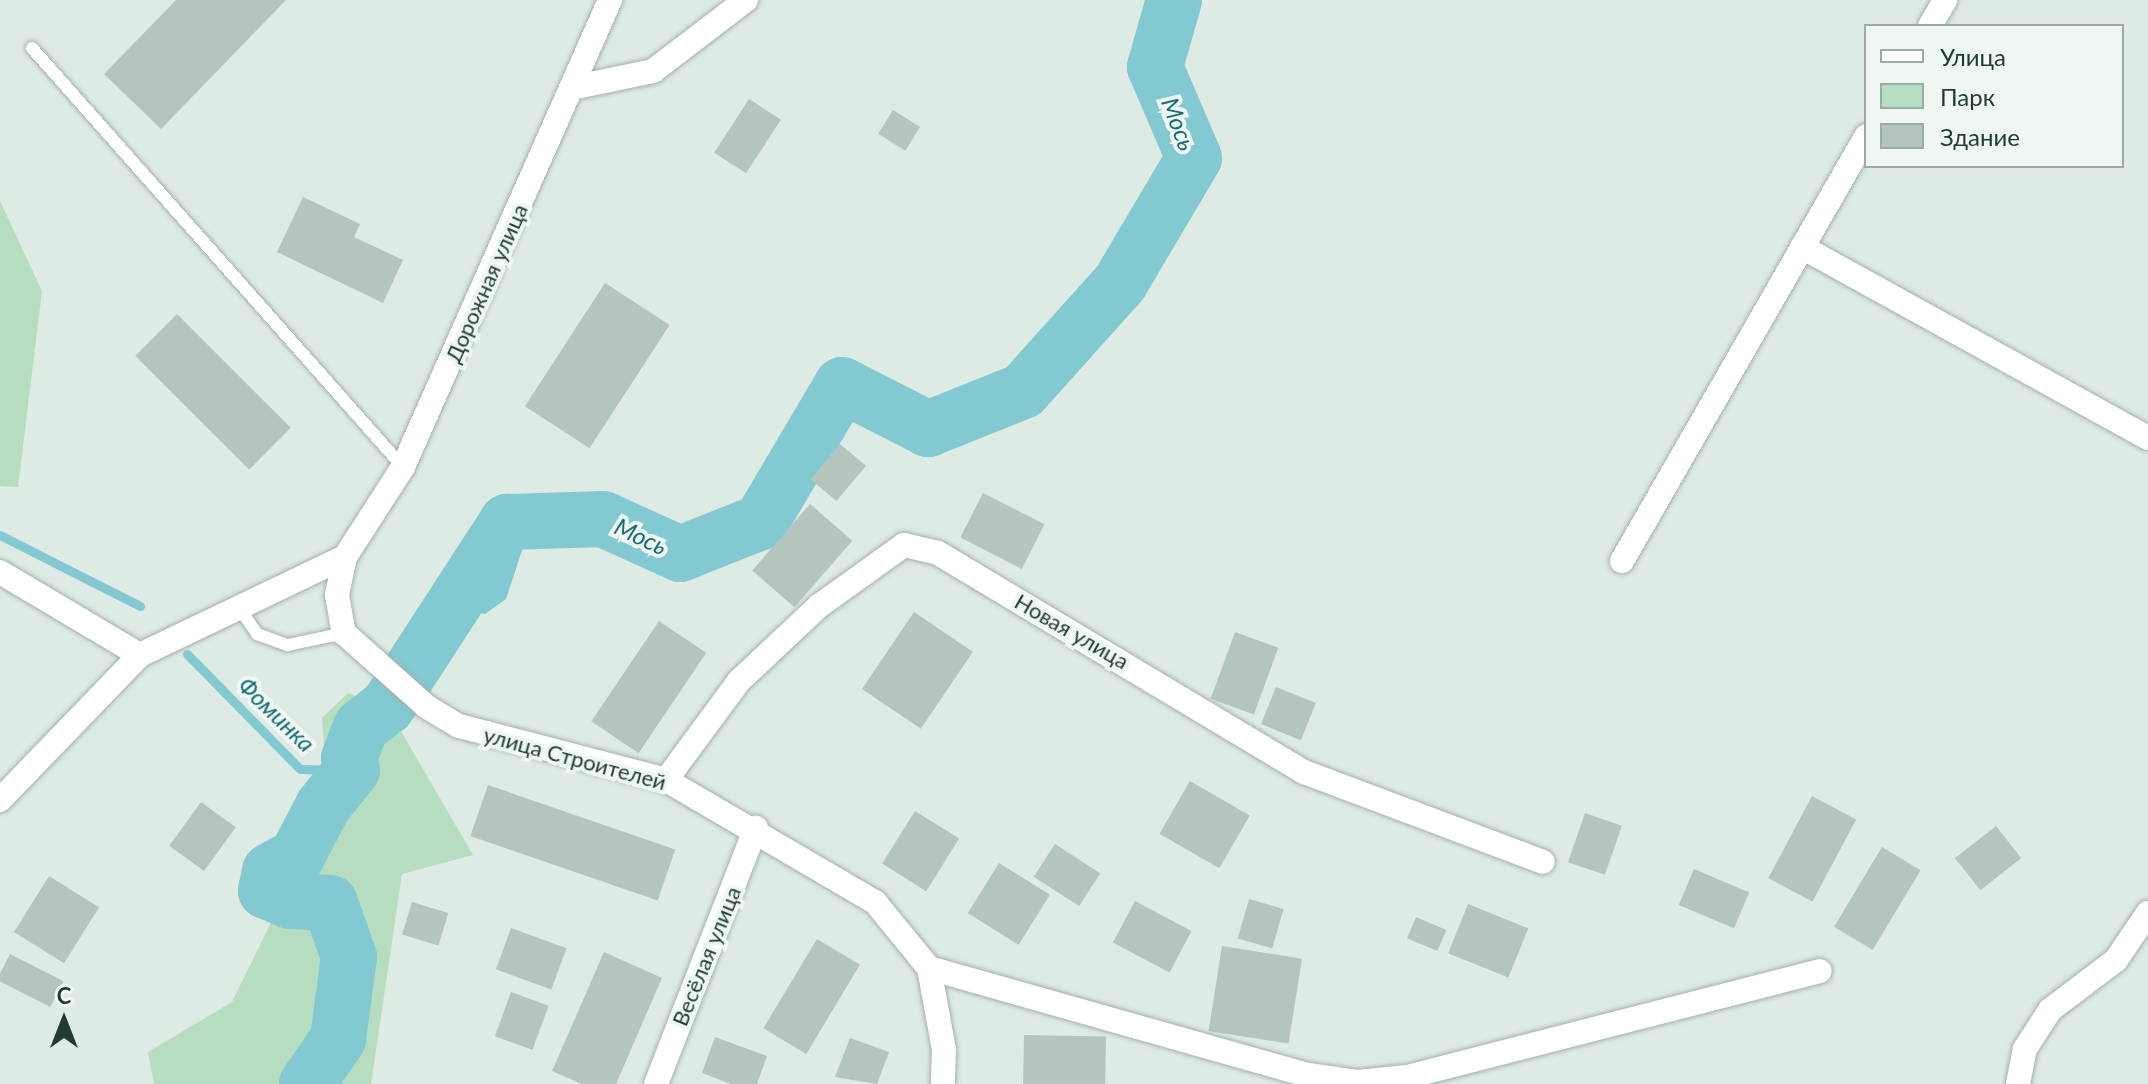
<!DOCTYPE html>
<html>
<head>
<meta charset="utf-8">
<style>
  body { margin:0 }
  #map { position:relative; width:2148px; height:1084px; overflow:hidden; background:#deeae4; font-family:Lato,sans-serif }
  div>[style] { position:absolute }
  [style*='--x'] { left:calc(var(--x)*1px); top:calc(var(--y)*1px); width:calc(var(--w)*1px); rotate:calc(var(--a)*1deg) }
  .green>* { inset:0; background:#b6ddbf }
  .water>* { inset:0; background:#83c9d2 }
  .stream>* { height:9px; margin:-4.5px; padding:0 4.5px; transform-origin:4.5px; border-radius:4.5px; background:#83c9d2 }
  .river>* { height:56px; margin:-28px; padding:0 28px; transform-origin:28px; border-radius:28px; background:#83c9d2 }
  .building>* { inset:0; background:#b4c5bd; transform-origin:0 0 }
  .roads { filter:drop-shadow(0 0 2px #a1b2ab) drop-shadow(0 0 2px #a1b2ab) }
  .service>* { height:12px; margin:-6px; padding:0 6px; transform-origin:6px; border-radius:6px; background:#fff }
  .minor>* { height:24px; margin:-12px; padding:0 12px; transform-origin:12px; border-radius:12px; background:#fff }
  .tertiary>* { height:24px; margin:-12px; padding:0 12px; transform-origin:12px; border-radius:12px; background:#fff }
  span { translate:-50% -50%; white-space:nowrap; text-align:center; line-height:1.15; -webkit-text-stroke:8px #eff7f2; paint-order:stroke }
  .street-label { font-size:22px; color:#1f3b32 }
  .water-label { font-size:24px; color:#186c78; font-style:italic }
  .legend { position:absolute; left:1864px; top:24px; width:260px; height:144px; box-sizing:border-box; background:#eff7f2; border:2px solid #9caca5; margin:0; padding:10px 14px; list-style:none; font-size:24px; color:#1f3b32 }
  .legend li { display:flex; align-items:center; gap:16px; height:40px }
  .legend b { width:40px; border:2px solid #9caca5 }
  .north { position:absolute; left:24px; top:980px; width:80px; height:80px; -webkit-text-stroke:6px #eff7f2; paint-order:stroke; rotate:0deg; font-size:22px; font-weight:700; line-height:32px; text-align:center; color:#1f3b32 }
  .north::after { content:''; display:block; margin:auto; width:28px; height:36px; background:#1f3b32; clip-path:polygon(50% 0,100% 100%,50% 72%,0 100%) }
</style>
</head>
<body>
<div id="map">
  <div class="green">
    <div style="clip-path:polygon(0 201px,42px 291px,18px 487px,0 486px)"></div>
    <div style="clip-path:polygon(348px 693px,387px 707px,473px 855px,402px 874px,371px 1084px,154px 1084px,148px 1052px,232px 1002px,328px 807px,322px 718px)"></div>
  </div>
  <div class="water">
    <div style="clip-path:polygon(496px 521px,501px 535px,526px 538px,506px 599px,485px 614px,472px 611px,473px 599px,456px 578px,472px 540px)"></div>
  </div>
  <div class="stream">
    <div style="--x:0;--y:535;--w:157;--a:26.9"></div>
    <div style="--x:187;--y:654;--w:161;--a:45.5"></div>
    <div style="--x:300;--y:769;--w:52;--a:1.1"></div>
  </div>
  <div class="river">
    <div style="--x:307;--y:1084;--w:55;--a:-55.4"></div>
    <div style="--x:338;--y:1039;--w:83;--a:-82.4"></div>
    <div style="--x:349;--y:957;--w:57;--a:-109.4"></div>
    <div style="--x:330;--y:903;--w:40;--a:-177.1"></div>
    <div style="--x:290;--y:901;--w:26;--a:-157"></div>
    <div style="--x:266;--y:891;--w:20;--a:-79"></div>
    <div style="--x:270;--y:871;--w:31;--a:-29"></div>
    <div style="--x:297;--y:856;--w:56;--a:-62.5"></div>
    <div style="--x:323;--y:806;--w:46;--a:-51.1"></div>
    <div style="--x:352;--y:770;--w:12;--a:-104"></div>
    <div style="--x:349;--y:758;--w:33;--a:-69"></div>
    <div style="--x:361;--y:727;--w:33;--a:-38"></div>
    <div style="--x:387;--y:707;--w:221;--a:-57"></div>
    <div style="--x:507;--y:522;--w:96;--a:-1.8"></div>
    <div style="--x:603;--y:519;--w:85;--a:24.4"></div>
    <div style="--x:680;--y:554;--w:87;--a:-21.6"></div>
    <div style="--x:761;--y:522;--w:159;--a:-59.4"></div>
    <div style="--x:842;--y:385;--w:97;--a:27.1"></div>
    <div style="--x:928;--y:429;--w:102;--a:-21.8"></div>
    <div style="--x:1023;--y:391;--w:145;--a:-48.1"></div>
    <div style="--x:1120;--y:283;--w:145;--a:-59.4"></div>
    <div style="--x:1194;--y:158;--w:99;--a:-113.2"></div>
    <div style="--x:1155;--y:67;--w:70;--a:-74.2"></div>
  </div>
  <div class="building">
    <div style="clip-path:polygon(176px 0,286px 0,161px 129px,104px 74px)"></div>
    <div style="left:749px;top:99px;width:38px;height:64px;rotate:33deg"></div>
    <div style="left:893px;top:110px;width:32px;height:28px;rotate:32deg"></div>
    <div style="clip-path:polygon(303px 197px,360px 224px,354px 237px,403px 260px,383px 303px,277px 252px)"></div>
    <div style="left:605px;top:283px;width:77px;height:147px;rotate:33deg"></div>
    <div style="left:177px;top:314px;width:161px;height:59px;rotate:45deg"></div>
    <div style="left:840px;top:444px;width:34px;height:46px;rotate:40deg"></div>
    <div style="left:983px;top:493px;width:69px;height:50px;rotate:27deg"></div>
    <div style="left:810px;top:504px;width:56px;height:88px;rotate:41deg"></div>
    <div style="left:914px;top:612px;width:71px;height:93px;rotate:34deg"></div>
    <div style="left:659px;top:621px;width:57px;height:121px;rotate:34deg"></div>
    <div style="left:1235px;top:632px;width:46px;height:71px;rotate:20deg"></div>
    <div style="left:1276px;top:687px;width:43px;height:40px;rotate:22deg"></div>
    <div style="left:1190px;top:781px;width:69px;height:61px;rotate:30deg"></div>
    <div style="left:488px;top:785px;width:198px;height:54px;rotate:19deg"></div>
    <div style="left:1812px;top:796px;width:50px;height:93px;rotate:28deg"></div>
    <div style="left:201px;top:802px;width:43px;height:54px;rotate:36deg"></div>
    <div style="left:915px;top:811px;width:52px;height:62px;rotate:32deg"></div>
    <div style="left:1585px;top:813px;width:39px;height:52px;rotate:19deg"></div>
    <div style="left:1996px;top:826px;width:41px;height:52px;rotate:52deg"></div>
    <div style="left:1055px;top:844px;width:54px;height:39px;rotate:33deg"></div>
    <div style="left:1882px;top:847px;width:45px;height:93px;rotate:31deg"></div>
    <div style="left:999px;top:863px;width:60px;height:59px;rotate:32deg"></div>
    <div style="left:1694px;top:869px;width:60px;height:39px;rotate:23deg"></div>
    <div style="left:49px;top:876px;width:59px;height:66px;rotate:32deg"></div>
    <div style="left:1249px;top:899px;width:36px;height:41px;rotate:16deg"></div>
    <div style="left:1135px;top:901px;width:64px;height:47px;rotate:28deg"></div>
    <div style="left:412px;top:902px;width:38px;height:34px;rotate:17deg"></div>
    <div style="left:1468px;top:904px;width:65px;height:53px;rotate:22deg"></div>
    <div style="left:1416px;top:917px;width:33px;height:23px;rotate:23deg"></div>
    <div style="left:511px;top:928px;width:59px;height:44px;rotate:20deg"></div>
    <div style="left:817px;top:939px;width:50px;height:104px;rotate:31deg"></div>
    <div style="left:1222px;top:946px;width:81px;height:86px;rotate:9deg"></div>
    <div style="clip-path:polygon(604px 952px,662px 978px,616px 1084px,582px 1084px,552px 1071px)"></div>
    <div style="left:10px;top:954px;width:60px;height:29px;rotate:27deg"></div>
    <div style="left:511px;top:992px;width:40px;height:47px;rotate:20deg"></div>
    <div style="left:1024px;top:1035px;width:82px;height:49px;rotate:1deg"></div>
    <div style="clip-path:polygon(715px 1037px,767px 1056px,757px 1084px,731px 1084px,702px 1073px)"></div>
    <div style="clip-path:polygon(850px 1038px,889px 1052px,877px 1084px,835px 1077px)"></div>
  </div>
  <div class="roads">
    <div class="service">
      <div style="--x:32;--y:48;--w:560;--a:48.48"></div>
      <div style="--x:237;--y:605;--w:35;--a:55"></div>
      <div style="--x:257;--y:634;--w:33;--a:20"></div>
      <div style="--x:288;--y:645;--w:57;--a:-12.1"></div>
    </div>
    <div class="minor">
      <div style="--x:1930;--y:26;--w:30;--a:-60"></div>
      <div style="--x:576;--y:87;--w:79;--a:-11.7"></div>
      <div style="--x:653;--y:71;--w:117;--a:-37.4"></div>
      <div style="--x:1802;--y:247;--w:395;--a:28.9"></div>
      <div style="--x:345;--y:557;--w:39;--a:102"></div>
      <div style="--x:337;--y:595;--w:39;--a:80"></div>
      <div style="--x:344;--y:633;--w:111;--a:41.7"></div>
      <div style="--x:427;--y:707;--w:37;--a:31"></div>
      <div style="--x:459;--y:726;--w:214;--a:14.6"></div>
      <div style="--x:666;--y:780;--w:242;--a:30.3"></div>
      <div style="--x:875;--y:902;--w:85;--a:50.7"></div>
      <div style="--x:929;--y:968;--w:83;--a:79.6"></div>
      <div style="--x:944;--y:1050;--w:34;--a:92"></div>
      <div style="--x:1622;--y:561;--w:490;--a:-60.1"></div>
      <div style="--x:0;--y:572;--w:163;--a:30.7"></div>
      <div style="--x:666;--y:780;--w:123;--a:-53.6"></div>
      <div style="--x:739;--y:681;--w:110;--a:-43.2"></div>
      <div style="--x:819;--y:606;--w:105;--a:-35.7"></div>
      <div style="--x:904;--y:545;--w:35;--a:13"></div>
      <div style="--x:938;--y:553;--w:427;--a:30.9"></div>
      <div style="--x:1304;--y:772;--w:255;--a:20.6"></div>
      <div style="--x:929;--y:968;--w:389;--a:15.8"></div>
      <div style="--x:1303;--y:1074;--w:56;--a:8.3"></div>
      <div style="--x:1358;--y:1082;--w:49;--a:-5.8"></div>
      <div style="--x:1407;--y:1077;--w:426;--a:-14.4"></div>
      <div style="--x:656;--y:1084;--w:275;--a:-68.7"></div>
      <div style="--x:2018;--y:1084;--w:36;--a:-79"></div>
      <div style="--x:2025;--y:1049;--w:46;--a:-57.3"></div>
      <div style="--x:2050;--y:1010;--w:83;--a:-37.1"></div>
      <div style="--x:2116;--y:960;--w:57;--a:-55.8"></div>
    </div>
    <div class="tertiary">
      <div style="--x:0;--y:800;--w:202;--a:-46"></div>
      <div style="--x:140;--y:655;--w:227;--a:-25.6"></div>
      <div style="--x:345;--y:557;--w:107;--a:-57.2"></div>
      <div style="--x:403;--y:467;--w:511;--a:-66.09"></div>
    </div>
  </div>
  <div class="street-label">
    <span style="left:486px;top:283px;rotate:-66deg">Дорожная улица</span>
    <span style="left:1072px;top:631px;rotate:30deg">Новая улица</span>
    <span style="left:575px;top:758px;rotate:15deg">улица Строителей</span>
    <span style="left:706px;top:956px;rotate:-68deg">Весёлая улица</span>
  </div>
  <div class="water-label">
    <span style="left:1179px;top:124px;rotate:69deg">Мось</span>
    <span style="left:641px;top:536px;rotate:25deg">Мось</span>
    <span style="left:277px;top:714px;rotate:44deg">Фоминка</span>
  </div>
  <ul class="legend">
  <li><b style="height:10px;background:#fff"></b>Улица</li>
  <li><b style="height:22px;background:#b6ddbf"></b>Парк</li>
  <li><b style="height:22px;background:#b4c5bd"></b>Здание</li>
  </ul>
  <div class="north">С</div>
</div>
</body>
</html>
